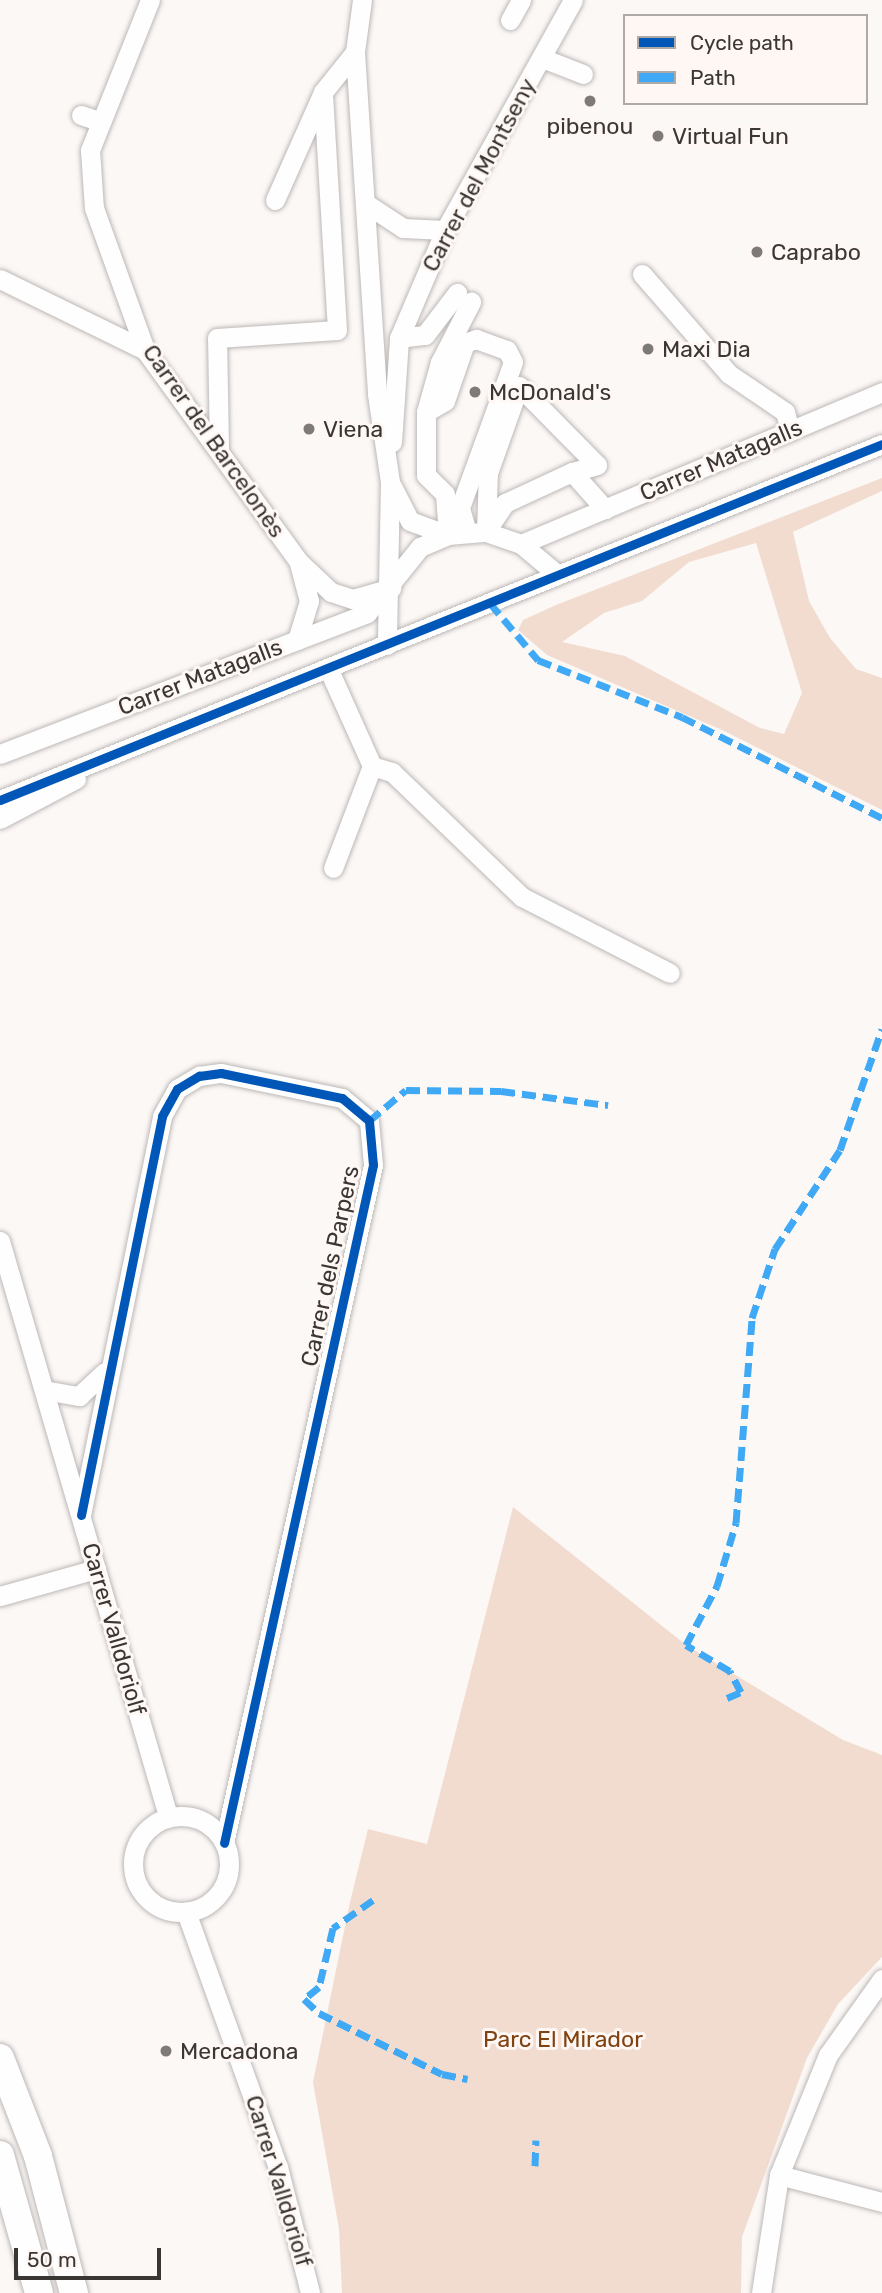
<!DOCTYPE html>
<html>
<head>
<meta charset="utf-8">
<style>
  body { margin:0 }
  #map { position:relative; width:882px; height:2293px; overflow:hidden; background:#fcf8f6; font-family:Rubik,sans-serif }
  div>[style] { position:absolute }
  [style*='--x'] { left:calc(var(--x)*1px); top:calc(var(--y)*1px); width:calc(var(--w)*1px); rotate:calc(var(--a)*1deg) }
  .green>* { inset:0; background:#f2dcd0 }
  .roads { filter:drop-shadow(0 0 2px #bcb8b6) drop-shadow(0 0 2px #bcb8b6) }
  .minor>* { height:19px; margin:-9.5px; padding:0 9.5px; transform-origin:9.5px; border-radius:9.5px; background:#fffefe }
  .minor>.ring { margin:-9.5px; padding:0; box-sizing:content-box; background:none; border:19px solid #fffefe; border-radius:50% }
  .highway>* { height:28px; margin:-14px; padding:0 14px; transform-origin:14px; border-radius:14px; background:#fffefe }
  .quiet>* { height:7px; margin-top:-3.5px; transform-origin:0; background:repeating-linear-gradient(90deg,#3fa9f5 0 14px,transparent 0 21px) }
  .cycleway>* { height:9px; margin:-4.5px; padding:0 4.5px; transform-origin:4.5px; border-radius:4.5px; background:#0057b8 }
  .dots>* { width:19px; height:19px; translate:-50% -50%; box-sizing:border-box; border:4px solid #fef7f4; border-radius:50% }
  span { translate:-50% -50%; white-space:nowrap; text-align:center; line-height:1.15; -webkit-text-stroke:6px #fef7f4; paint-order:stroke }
  .poi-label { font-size:23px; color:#3a3634 }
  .left { translate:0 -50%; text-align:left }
  .street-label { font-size:23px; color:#3a3634 }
  .park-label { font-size:23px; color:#814212 }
  .legend { position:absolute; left:623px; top:14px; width:245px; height:91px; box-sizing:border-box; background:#fef7f4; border:2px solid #b0aaa7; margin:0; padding:9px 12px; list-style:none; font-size:21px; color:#3a3634 }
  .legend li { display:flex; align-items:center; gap:14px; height:35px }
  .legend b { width:35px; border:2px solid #b0aaa7 }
  .scale { position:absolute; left:14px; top:2248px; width:147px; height:32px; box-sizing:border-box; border:4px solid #3a3634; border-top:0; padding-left:9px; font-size:21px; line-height:24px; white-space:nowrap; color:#3a3634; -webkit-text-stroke:5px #fef7f4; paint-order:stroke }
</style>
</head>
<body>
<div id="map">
  <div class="green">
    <div style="clip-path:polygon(evenodd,882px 478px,882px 491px,793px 532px,809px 601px,830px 638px,856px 669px,882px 678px,882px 810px,722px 730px,547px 655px,518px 630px,523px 620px,556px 605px,882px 478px,756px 543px,802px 693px,784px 734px,760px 728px,625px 656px,562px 642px,604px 613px,642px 601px,689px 562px,756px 543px)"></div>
    <div style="clip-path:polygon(513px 1507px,686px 1645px,843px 1740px,882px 1755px,882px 1957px,838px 2004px,807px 2058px,742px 2237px,741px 2293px,342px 2293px,339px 2229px,313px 2082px,350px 1902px,368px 1829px,427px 1844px)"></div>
  </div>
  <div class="roads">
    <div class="minor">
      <div style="--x:150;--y:0;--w:162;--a:111.8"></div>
      <div style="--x:90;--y:150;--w:58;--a:86.1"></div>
      <div style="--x:94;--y:208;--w:151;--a:70.2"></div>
      <div style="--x:145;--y:350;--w:262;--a:54"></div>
      <div style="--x:299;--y:562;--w:44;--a:43.2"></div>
      <div style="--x:331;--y:592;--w:23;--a:18"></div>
      <div style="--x:353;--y:599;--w:40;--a:-16"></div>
      <div style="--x:362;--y:0;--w:52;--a:97.7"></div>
      <div style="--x:355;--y:52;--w:343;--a:86.3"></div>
      <div style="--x:377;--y:394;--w:89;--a:81.6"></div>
      <div style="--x:390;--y:482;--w:163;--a:91.1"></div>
      <div style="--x:510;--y:20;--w:23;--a:-61"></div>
      <div style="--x:542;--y:58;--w:44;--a:21.3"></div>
      <div style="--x:81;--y:115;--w:21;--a:19"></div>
      <div style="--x:275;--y:200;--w:118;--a:-66"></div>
      <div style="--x:323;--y:92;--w:51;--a:-51.3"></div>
      <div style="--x:368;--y:205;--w:42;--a:33.3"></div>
      <div style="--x:403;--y:228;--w:42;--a:2.7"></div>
      <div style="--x:642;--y:274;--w:133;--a:49"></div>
      <div style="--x:729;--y:374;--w:68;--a:34.2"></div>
      <div style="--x:785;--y:412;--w:20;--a:75"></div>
      <div style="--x:0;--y:279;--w:161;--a:26.1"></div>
      <div style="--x:399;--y:338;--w:26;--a:-7"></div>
      <div style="--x:425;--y:335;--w:53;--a:-52.7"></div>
      <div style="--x:426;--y:412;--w:52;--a:-74.4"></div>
      <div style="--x:440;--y:362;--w:68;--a:-62.7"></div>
      <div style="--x:392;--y:442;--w:104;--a:-86.1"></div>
      <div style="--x:399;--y:338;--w:117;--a:-66.9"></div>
      <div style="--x:445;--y:230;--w:263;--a:-60.9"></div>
      <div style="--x:219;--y:449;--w:111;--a:-91"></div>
      <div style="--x:217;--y:338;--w:120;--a:-3.8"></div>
      <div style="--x:337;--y:330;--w:238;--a:-93.4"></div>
      <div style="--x:392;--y:486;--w:39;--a:63"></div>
      <div style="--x:410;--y:521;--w:40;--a:20.2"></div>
      <div style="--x:448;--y:535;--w:41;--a:-94.2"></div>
      <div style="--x:445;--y:494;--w:27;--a:-135"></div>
      <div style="--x:426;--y:475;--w:63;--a:-90"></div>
      <div style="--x:426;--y:412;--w:22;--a:-30"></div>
      <div style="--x:445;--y:401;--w:61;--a:-71"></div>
      <div style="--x:465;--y:343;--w:12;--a:-20"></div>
      <div style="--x:476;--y:339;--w:33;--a:20"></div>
      <div style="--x:507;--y:350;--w:13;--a:63"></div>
      <div style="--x:513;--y:362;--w:155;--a:110"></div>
      <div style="--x:460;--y:508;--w:26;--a:74"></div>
      <div style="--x:486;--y:531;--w:34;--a:-56"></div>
      <div style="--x:505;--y:503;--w:74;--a:-24.8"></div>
      <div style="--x:486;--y:532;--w:59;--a:-88.1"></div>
      <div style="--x:488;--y:473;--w:92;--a:-70.4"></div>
      <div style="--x:519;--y:386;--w:111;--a:45.4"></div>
      <div style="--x:597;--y:465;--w:26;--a:164"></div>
      <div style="--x:572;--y:472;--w:50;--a:48.3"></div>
      <div style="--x:521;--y:544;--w:392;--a:-22.8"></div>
      <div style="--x:297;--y:640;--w:41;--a:-72.9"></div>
      <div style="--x:309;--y:601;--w:39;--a:-105"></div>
      <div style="--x:328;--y:668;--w:107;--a:65.8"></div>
      <div style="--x:372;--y:766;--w:109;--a:110.9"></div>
      <div style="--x:0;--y:754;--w:393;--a:-21"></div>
      <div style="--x:367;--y:613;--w:85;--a:-51.2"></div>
      <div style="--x:420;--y:547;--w:30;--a:-23"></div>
      <div style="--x:448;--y:535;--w:38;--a:-5"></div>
      <div style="--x:486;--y:532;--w:37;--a:19"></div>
      <div style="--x:521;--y:544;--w:48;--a:40"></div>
      <div style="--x:372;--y:766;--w:21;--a:17"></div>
      <div style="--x:392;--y:772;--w:180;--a:43.9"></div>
      <div style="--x:522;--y:897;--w:166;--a:27.2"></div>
      <div style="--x:0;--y:800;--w:951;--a:-21.98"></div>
      <div style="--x:0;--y:819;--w:86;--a:-27.8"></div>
      <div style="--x:0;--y:1241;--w:599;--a:73.71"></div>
      <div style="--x:44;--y:1390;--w:36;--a:10"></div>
      <div style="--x:79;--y:1396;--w:35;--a:-43"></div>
      <div style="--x:81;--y:1515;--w:407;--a:-78.5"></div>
      <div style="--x:162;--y:1116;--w:31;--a:-61"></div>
      <div style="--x:177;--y:1089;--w:26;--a:-31"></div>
      <div style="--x:199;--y:1076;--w:22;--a:-8"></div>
      <div style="--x:221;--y:1073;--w:124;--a:11.7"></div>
      <div style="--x:342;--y:1098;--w:35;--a:40"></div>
      <div style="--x:369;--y:1121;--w:44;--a:84.8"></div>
      <div style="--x:373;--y:1165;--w:694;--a:102.39"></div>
      <div style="--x:0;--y:1596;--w:100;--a:-15.7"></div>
      <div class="ring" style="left:133px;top:1816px;width:77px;height:77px"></div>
      <div style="--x:186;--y:1912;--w:271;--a:70.2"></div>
      <div style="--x:278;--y:2167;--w:130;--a:75.7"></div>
      <div style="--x:779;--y:2175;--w:106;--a:14.7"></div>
      <div style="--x:761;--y:2293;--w:119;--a:-81.3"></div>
      <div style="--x:779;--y:2175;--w:130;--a:-67.8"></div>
      <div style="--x:828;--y:2055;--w:93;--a:-54.6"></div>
    </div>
    <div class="highway">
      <div style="--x:0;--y:2058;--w:105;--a:68.8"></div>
      <div style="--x:38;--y:2156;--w:142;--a:75.3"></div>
      <div style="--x:0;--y:2155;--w:143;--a:74.2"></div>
    </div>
  </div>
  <div class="quiet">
    <div style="--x:490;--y:603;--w:75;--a:49.9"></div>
    <div style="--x:538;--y:660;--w:155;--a:21.6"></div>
    <div style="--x:682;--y:717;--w:224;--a:26.8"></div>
    <div style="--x:369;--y:1121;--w:48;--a:-40"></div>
    <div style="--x:406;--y:1090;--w:95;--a:0.6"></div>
    <div style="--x:501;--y:1091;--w:108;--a:7.5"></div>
    <div style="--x:727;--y:1698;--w:15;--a:-23"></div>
    <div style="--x:741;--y:1692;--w:24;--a:-118"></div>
    <div style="--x:730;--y:1671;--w:51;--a:-149.4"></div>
    <div style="--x:686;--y:1645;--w:67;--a:-62.3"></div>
    <div style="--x:717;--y:1586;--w:66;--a:-73.2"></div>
    <div style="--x:736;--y:1523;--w:206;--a:-85.5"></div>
    <div style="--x:752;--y:1318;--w:73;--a:-71.6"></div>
    <div style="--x:775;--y:1249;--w:118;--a:-56.7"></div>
    <div style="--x:840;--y:1150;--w:128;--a:-70.9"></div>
    <div style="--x:373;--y:1900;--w:49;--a:145"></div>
    <div style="--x:333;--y:1928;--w:61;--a:103.3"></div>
    <div style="--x:319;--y:1987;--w:19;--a:141"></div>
    <div style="--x:304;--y:1999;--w:21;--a:43"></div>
    <div style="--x:319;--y:2013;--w:137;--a:26.4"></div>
    <div style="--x:442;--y:2074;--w:26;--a:11"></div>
    <div style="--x:535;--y:2166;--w:26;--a:-88"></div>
  </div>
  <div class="cycleway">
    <div style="--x:0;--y:800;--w:951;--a:-21.98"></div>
    <div style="--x:81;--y:1515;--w:407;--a:-78.5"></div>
    <div style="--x:162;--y:1116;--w:31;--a:-61"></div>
    <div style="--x:177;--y:1089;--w:26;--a:-31"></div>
    <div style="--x:199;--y:1076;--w:22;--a:-8"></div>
    <div style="--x:221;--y:1073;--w:124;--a:11.7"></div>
    <div style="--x:342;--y:1098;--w:35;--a:40"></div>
    <div style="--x:369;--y:1121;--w:44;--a:84.8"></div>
    <div style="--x:373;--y:1165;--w:694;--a:102.39"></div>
  </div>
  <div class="dots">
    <div style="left:590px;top:101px;background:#7e7a78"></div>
    <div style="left:658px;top:136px;background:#7e7a78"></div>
    <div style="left:757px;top:252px;background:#7e7a78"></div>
    <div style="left:648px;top:349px;background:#7e7a78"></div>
    <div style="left:475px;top:392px;background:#7e7a78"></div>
    <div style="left:309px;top:429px;background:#7e7a78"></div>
    <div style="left:166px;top:2051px;background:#7e7a78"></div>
  </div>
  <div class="poi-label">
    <span style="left:590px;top:126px">pibenou</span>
    <span class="left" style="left:672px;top:136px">Virtual Fun</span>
    <span class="left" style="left:771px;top:252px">Caprabo</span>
    <span class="left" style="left:662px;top:349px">Maxi Dia</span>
    <span class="left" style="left:489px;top:392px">McDonald's</span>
    <span class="left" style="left:323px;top:429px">Viena</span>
    <span class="left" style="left:180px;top:2051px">Mercadona</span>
  </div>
  <div class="street-label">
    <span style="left:479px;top:175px;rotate:-62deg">Carrer del Montseny</span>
    <span style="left:214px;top:441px;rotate:55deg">Carrer del Barcelonès</span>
    <span style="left:721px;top:460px;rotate:-23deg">Carrer Matagalls</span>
    <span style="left:200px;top:677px;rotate:-21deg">Carrer Matagalls</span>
    <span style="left:330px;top:1266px;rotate:-78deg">Carrer dels Parpers</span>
    <span style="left:114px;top:1629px;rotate:74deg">Carrer Valldoriolf</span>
    <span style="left:279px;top:2181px;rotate:73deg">Carrer Valldoriolf</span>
  </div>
  <div class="park-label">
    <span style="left:563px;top:2039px">Parc El Mirador</span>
  </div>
  <ul class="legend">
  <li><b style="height:9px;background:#0057b8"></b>Cycle path</li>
  <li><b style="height:9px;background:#3fa9f5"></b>Path</li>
  </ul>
  <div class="scale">50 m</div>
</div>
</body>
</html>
